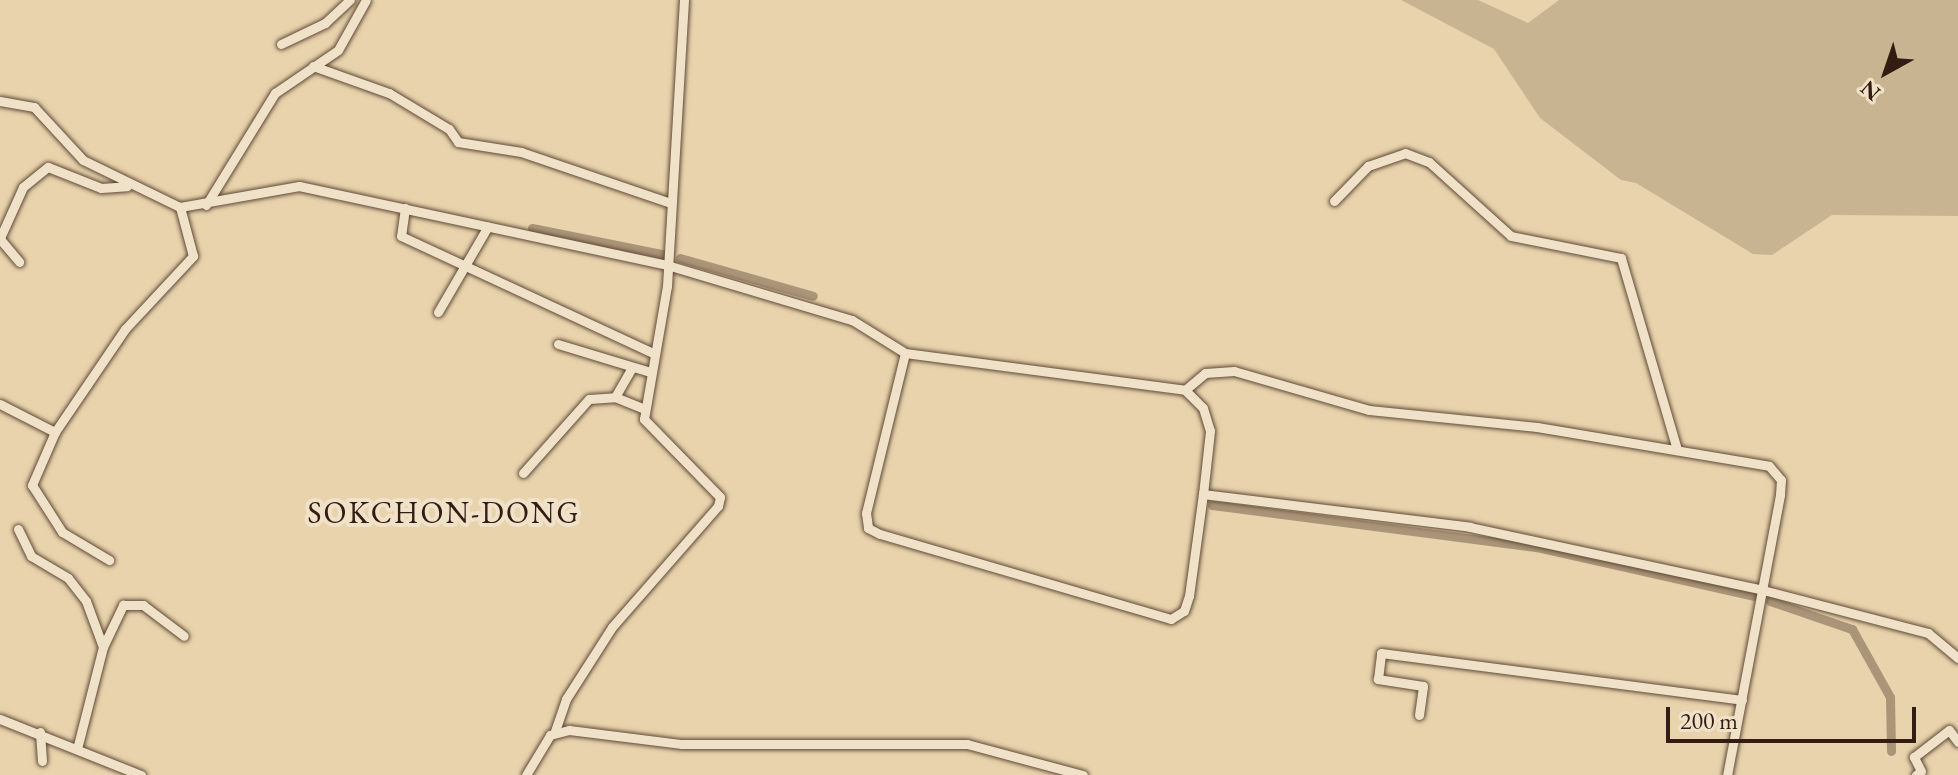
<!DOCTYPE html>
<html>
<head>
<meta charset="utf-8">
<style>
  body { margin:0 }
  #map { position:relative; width:1958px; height:775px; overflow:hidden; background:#e8d3ac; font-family:"EB Garamond",serif }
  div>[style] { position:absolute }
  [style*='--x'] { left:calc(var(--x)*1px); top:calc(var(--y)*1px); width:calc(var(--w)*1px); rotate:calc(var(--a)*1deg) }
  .green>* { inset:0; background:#c9b492 }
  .canal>* { height:9px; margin:-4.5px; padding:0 4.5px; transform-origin:4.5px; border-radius:4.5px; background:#aa9578 }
  .roads { filter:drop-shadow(0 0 2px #604a38) drop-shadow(0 0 2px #604a38) }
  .minor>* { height:9px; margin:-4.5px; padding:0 4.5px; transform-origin:4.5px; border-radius:4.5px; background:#f0e2c9 }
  span { translate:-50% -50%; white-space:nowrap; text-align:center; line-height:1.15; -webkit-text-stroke:8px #f0e2c9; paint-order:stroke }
  .quarter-label { font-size:30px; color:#331c12; letter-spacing:2px }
  .north { position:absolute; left:1846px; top:32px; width:80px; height:80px; -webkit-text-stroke:6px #f0e2c9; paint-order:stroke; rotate:220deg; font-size:22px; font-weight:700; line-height:32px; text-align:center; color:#331c12 }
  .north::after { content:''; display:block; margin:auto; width:28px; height:36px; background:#331c12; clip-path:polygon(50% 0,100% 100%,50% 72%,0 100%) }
  .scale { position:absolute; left:1666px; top:707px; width:250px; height:36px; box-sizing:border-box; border:4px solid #331c12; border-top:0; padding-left:10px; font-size:24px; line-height:28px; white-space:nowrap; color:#331c12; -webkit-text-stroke:6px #f0e2c9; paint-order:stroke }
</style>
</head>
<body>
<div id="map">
  <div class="green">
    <div style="clip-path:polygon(1401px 0,1478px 0,1528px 23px,1559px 0,1958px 0,1958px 216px,1832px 215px,1772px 255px,1753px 254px,1636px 183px,1621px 180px,1540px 118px,1494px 49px)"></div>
  </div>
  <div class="canal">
    <div style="--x:532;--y:228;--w:133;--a:11.3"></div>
    <div style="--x:680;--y:258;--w:138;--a:15.9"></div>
    <div style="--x:1212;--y:505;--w:328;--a:7.4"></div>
    <div style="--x:1537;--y:547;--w:222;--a:12.7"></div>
    <div style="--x:1770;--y:601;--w:87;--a:18.9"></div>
    <div style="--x:1852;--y:629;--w:78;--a:60.8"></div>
    <div style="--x:1890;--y:697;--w:54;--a:88.9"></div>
  </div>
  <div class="roads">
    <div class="minor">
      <div style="--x:281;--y:44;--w:49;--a:-25.5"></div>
      <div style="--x:325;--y:23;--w:34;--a:-43"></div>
      <div style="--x:313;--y:66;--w:81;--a:19.6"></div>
      <div style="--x:389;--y:93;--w:70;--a:31"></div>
      <div style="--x:449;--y:129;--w:16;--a:55"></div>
      <div style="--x:458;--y:142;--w:64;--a:9"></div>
      <div style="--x:521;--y:152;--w:155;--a:18.8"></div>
      <div style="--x:0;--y:101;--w:35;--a:10"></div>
      <div style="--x:34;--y:107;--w:72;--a:47.2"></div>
      <div style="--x:83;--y:160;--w:108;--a:25.9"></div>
      <div style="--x:180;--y:207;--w:121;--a:-10"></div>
      <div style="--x:299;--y:186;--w:376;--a:12.1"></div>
      <div style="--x:667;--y:265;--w:193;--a:16.6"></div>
      <div style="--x:852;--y:320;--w:62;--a:31.9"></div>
      <div style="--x:905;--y:353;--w:282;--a:7.5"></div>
      <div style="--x:1185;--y:390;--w:25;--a:45"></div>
      <div style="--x:1203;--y:408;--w:24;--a:73"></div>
      <div style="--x:1210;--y:431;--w:63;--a:96.3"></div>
      <div style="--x:1203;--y:494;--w:269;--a:7"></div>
      <div style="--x:1470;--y:527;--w:300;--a:12.1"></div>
      <div style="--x:1763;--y:590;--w:171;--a:14.6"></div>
      <div style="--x:1928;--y:633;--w:39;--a:40"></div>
      <div style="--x:1334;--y:201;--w:49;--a:-45.8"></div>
      <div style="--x:1368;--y:166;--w:39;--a:-19"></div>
      <div style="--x:1405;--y:153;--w:26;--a:21"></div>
      <div style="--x:1429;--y:162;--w:110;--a:42.1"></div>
      <div style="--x:1511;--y:236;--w:112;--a:11.3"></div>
      <div style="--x:1621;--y:258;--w:200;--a:73.7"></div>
      <div style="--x:206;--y:205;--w:132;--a:-58.4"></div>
      <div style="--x:275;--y:93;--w:76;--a:-34.3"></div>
      <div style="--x:338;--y:50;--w:57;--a:-60.8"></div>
      <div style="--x:405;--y:208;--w:28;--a:98"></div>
      <div style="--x:401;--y:236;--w:278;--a:24.9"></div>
      <div style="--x:0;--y:238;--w:56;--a:-65.7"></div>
      <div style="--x:23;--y:187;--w:32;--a:-39"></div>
      <div style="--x:48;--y:167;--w:57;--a:21.6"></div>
      <div style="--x:101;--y:188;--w:26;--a:-4"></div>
      <div style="--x:0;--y:239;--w:30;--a:50"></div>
      <div style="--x:438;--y:312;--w:99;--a:-59.8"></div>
      <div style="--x:558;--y:344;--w:96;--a:16.9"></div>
      <div style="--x:905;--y:353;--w:165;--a:103.7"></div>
      <div style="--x:866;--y:513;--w:15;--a:82"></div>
      <div style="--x:868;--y:528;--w:13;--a:27"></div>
      <div style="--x:880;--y:534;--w:303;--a:16.3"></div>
      <div style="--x:1171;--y:619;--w:15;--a:-32"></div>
      <div style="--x:1184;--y:611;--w:16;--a:-72"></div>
      <div style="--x:1189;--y:596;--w:103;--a:-82.2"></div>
      <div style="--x:1185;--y:390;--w:26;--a:-40"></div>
      <div style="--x:1205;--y:373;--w:29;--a:-4"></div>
      <div style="--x:1234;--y:371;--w:141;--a:16.1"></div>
      <div style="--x:1369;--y:410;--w:169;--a:5.8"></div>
      <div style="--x:1537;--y:427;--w:235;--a:9.5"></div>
      <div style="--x:1769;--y:466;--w:18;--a:49"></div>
      <div style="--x:1781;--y:480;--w:15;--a:94"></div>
      <div style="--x:1780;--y:495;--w:285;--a:100.7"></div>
      <div style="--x:615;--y:397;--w:32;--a:22"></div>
      <div style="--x:0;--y:404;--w:62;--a:27"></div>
      <div style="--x:55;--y:432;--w:125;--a:-55.8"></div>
      <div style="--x:125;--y:329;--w:100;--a:-47"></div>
      <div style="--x:193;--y:256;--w:51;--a:-104.9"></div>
      <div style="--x:55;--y:432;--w:58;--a:113.5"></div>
      <div style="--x:32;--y:485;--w:56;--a:57.4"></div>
      <div style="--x:62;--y:532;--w:55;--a:30.8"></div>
      <div style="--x:523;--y:473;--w:99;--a:-48.3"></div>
      <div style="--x:589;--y:399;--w:26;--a:-4"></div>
      <div style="--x:615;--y:397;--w:34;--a:-60"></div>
      <div style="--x:18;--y:529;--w:30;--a:64"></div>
      <div style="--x:31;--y:556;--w:43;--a:30.7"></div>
      <div style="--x:68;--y:578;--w:29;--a:52"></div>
      <div style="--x:86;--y:601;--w:49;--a:69.7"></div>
      <div style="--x:1419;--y:715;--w:29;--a:-82"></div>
      <div style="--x:1423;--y:686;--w:46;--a:-171.2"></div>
      <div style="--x:1378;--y:679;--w:26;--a:-83"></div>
      <div style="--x:1381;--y:653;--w:364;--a:7.4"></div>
      <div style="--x:0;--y:719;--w:152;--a:21.7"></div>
      <div style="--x:555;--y:731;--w:34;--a:-71"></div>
      <div style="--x:566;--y:699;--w:85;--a:-57.4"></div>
      <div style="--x:612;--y:627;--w:161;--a:-48.8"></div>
      <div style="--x:718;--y:506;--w:9;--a:-77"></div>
      <div style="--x:720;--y:497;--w:109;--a:-134.3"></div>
      <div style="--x:644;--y:419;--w:135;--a:-80.2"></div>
      <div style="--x:667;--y:286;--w:287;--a:-86.6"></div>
      <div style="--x:40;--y:732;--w:29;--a:86"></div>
      <div style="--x:78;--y:745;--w:101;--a:-75.7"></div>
      <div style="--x:103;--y:647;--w:47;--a:-64.5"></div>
      <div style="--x:123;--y:605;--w:20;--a:0"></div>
      <div style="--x:143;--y:605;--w:51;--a:37.1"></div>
      <div style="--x:526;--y:775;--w:47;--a:-59"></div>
      <div style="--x:550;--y:735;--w:20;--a:-15"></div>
      <div style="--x:569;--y:730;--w:114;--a:7.1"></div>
      <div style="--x:682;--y:744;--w:285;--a:0"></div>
      <div style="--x:967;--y:744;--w:120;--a:15"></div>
      <div style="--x:1916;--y:775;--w:6;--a:-39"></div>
      <div style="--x:1921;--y:771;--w:16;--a:-117"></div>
      <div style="--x:1914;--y:757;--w:44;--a:-37.6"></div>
      <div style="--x:1949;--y:730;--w:15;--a:53"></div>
    </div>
  </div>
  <div class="quarter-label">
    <span style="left:444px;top:513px">SOKCHON-DONG</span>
  </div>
  <div class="north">N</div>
  <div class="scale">200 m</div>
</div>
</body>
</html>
